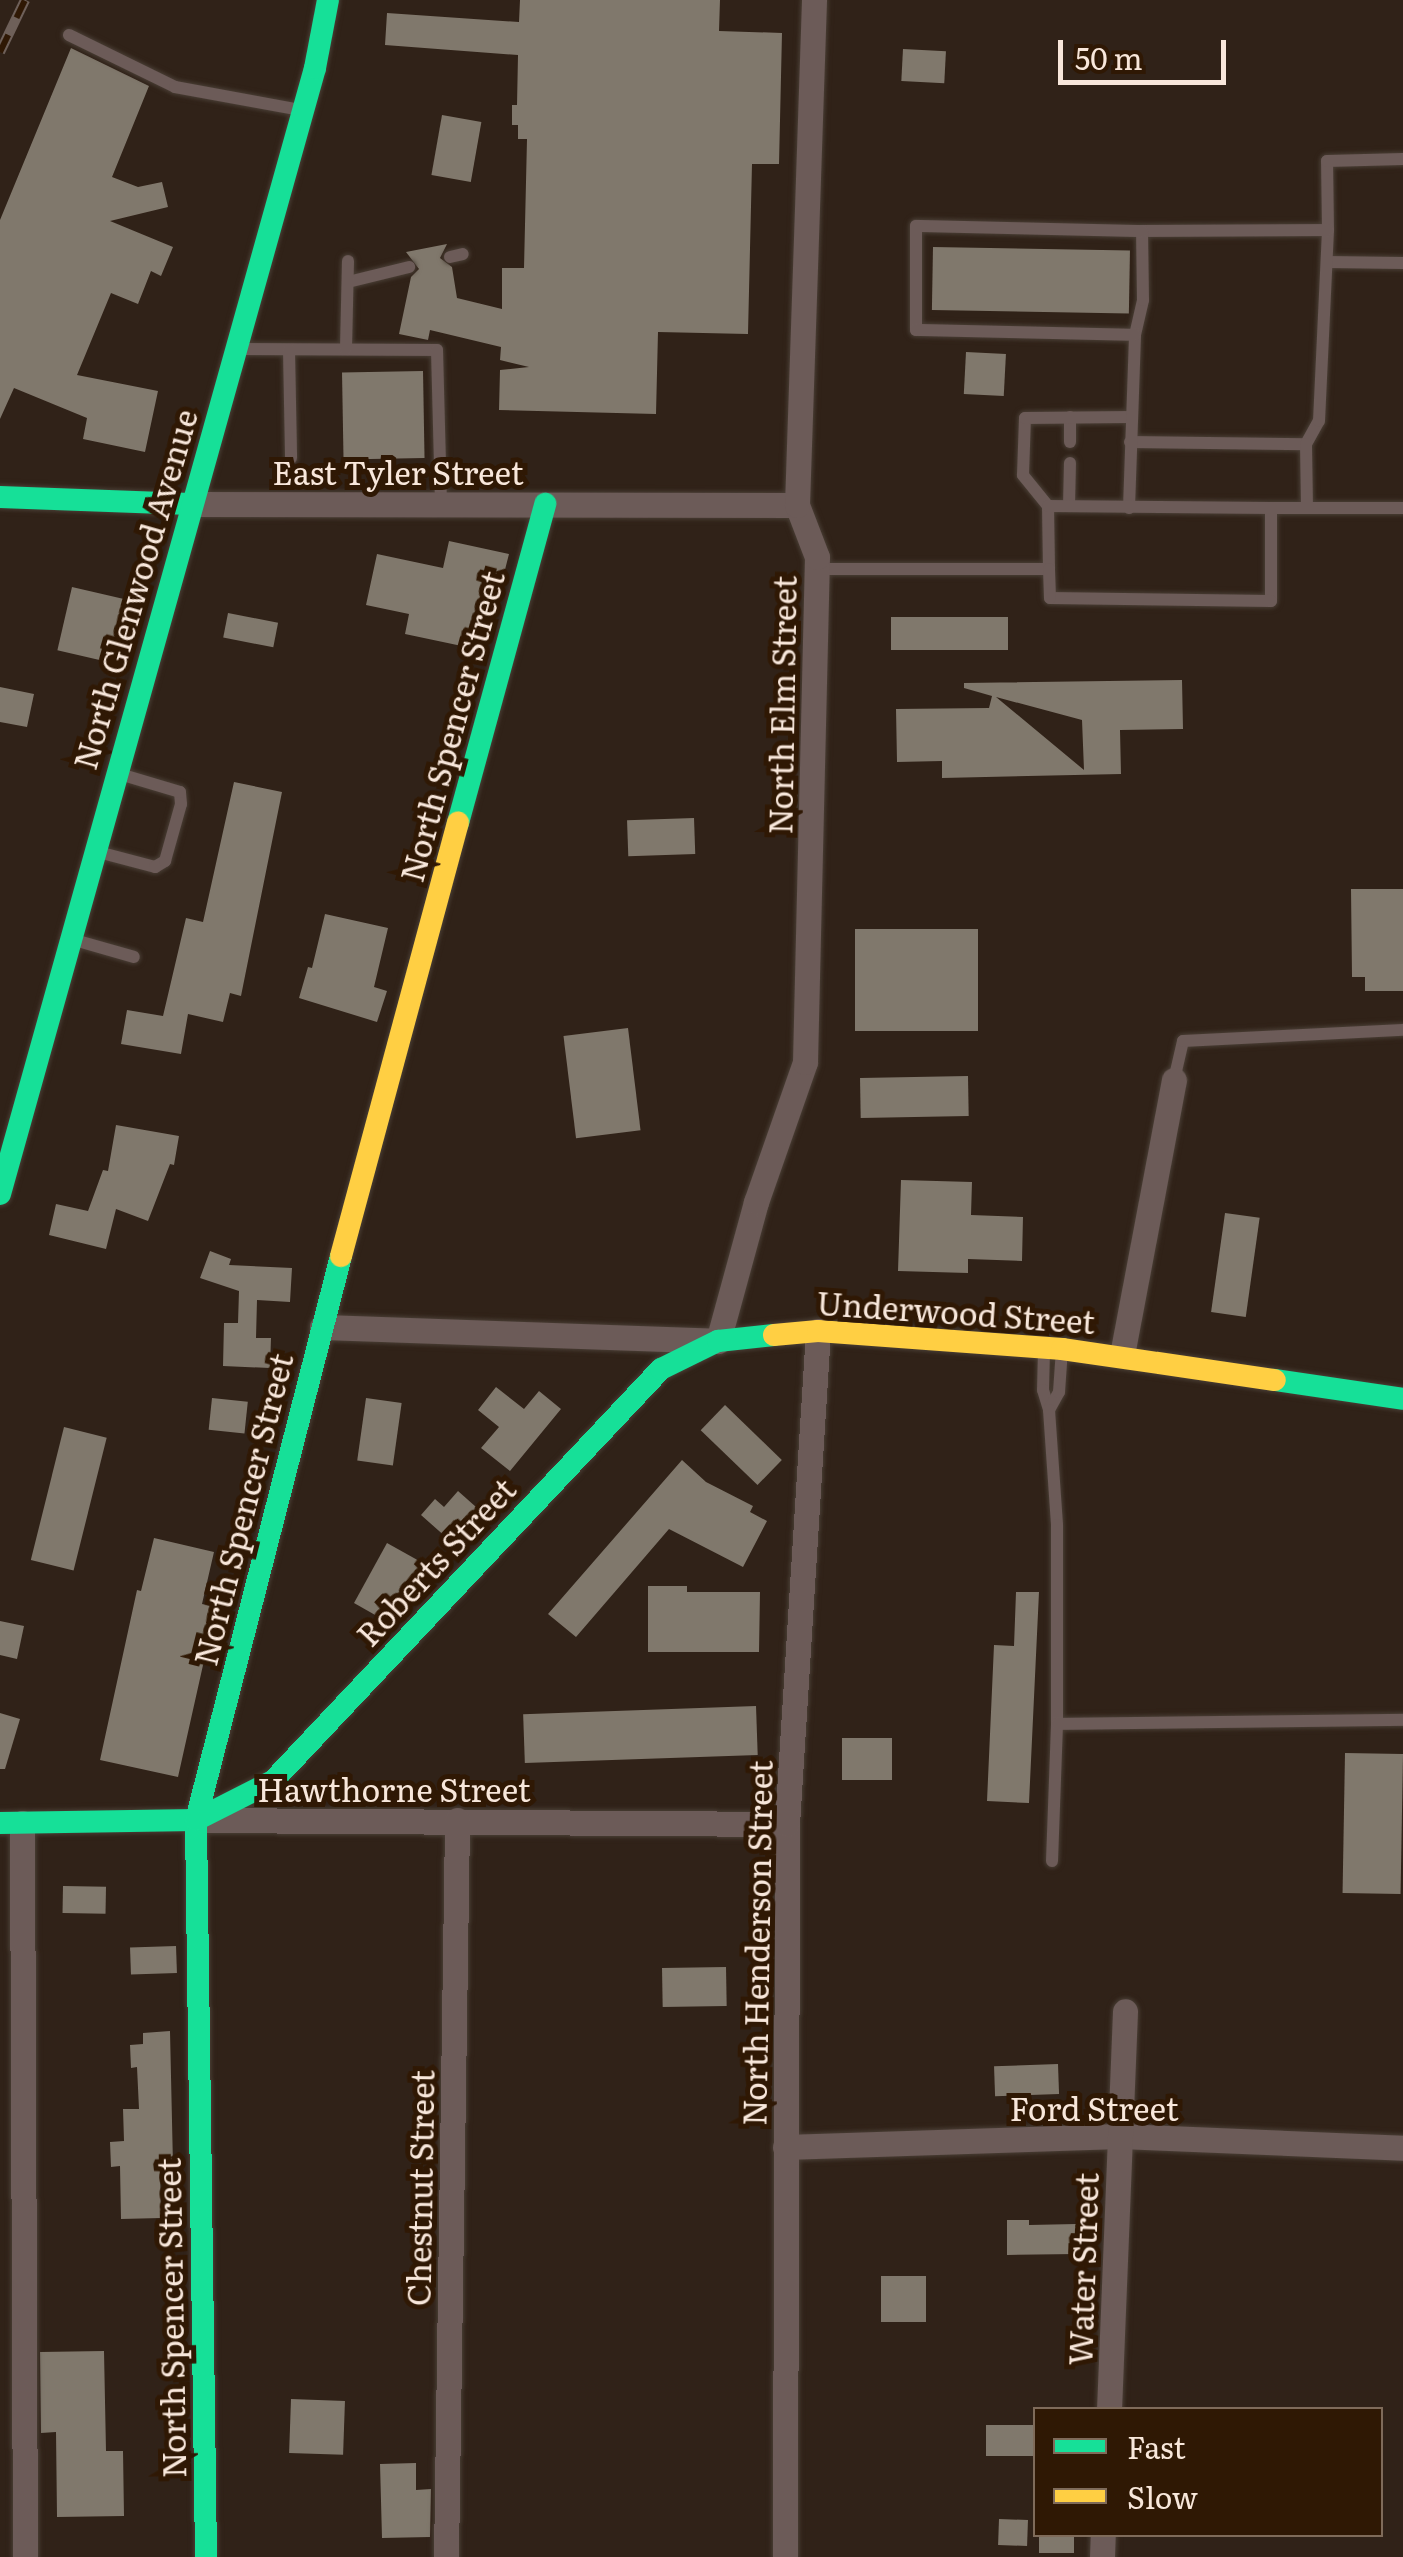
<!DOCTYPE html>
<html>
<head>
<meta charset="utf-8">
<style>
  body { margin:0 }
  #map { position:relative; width:1403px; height:2557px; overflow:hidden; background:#302218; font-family:Literata,serif }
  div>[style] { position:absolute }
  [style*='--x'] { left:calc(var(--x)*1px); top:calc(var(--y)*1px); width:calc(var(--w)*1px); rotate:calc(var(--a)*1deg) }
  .building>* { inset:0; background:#80786c; transform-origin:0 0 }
  .roads { filter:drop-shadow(0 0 2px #493e35) drop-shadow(0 0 2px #493e35) }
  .lane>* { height:12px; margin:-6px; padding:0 6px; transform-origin:6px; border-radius:6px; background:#6c5b58 }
  .street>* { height:25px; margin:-12.5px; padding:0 12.5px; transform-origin:12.5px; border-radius:12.5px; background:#6c5b58 }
  .fast>* { height:22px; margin:-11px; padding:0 11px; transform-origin:11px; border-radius:11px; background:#16e098 }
  .slow>* { height:22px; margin:-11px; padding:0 11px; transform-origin:11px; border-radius:11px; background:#ffcf43 }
  .rail>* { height:10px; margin-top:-5px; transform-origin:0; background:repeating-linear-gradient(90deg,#2f1804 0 19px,#6e6059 0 38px); box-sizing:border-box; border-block:2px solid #6e6059 }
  span { translate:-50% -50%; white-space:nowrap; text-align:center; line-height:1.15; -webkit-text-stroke:10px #2f1804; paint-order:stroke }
  .street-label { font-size:32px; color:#f8e7db }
  .legend { position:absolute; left:1033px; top:2407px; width:350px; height:130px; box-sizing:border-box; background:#2f1804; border:2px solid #7f6b5a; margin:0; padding:12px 18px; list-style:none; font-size:30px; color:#f8e7db }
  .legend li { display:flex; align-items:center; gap:20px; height:50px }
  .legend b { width:50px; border:2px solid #7f6b5a }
  .scale { position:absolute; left:1058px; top:40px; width:168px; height:45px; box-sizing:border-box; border:5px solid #f8e7db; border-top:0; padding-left:12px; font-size:30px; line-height:35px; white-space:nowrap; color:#f8e7db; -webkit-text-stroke:8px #2f1804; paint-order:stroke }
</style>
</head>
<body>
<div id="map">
  <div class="building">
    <div style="clip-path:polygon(520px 0,720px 0,719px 31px,782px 33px,779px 164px,752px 164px,748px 334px,658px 332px,656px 414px,499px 410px,500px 370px,529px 367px,500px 360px,501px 347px,430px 330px,428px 340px,399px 334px,411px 277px,419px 269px,406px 252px,447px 244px,440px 258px,452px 267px,457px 298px,502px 309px,502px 268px,524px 268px,527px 139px,518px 139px,518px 125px,512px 125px,512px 105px,517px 105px,518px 55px,385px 45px,387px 13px,519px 22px)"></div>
    <div style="clip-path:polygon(71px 48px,149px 86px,112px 177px,138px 187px,162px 182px,168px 207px,110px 221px,173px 247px,161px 276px,151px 271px,138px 304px,111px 293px,77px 375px,158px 391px,145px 452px,83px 439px,87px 418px,14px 388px,0 419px,0 220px)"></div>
    <div style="left:903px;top:49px;width:43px;height:32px;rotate:3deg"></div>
    <div style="left:442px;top:115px;width:40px;height:61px;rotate:10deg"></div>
    <div style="left:933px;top:247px;width:197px;height:63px;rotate:1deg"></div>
    <div style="left:966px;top:352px;width:40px;height:42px;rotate:3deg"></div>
    <div style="left:423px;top:371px;width:87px;height:81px;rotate:89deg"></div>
    <div style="clip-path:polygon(449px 541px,509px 554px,496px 605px,486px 603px,476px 649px,405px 634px,409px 614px,366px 605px,377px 554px,443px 568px)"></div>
    <div style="left:72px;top:587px;width:61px;height:65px;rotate:13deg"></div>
    <div style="left:228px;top:613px;width:51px;height:25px;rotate:11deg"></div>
    <div style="left:1008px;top:617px;width:33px;height:117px;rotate:90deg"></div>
    <div style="clip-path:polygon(evenodd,1182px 680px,1183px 729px,1120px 730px,1121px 774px,942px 778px,942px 761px,897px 762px,896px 709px,989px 708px,992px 696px,964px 688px,964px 683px,1182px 680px,996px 697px,1082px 720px,1084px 770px,996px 697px)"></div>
    <div style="clip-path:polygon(0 687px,34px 694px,27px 727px,0 722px)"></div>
    <div style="clip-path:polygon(234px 782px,282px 792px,241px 996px,230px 993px,223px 1022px,188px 1014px,181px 1054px,121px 1044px,127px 1010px,163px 1016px,186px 918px,203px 922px)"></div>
    <div style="left:694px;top:818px;width:36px;height:67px;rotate:88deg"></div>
    <div style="clip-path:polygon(1351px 889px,1403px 889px,1403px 991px,1365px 991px,1365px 977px,1352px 977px)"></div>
    <div style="clip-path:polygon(325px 914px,388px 928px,374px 987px,387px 991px,377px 1022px,299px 998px,308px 967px,312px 968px)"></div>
    <div style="left:855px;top:929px;width:123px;height:102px"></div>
    <div style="left:628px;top:1028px;width:103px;height:65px;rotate:83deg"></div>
    <div style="left:968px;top:1076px;width:40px;height:108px;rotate:89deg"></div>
    <div style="clip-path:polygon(116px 1125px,179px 1136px,174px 1165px,170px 1164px,148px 1221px,116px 1209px,106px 1249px,49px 1235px,56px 1204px,88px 1211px,103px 1170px,108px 1171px)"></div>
    <div style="clip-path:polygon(901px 1180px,972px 1182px,971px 1215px,1023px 1217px,1022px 1261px,968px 1259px,968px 1273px,898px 1271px)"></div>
    <div style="left:1225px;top:1213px;width:35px;height:100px;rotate:8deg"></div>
    <div style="clip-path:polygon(210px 1251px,231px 1259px,229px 1265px,292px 1268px,290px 1302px,257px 1300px,256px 1338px,271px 1338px,270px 1368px,223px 1366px,224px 1323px,238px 1323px,239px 1291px,200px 1278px)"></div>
    <div style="clip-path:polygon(496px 1387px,524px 1409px,539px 1391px,561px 1409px,510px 1471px,481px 1448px,499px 1427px,478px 1410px)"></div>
    <div style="left:212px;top:1398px;width:36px;height:32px;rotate:6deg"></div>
    <div style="left:366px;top:1398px;width:36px;height:63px;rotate:8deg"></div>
    <div style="left:725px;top:1405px;width:79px;height:35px;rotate:44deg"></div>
    <div style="left:64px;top:1427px;width:44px;height:137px;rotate:14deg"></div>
    <div style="clip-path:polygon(682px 1460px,706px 1482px,753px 1506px,750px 1512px,767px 1521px,743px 1567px,669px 1529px,576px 1637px,548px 1614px)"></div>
    <div style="clip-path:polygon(458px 1491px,485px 1515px,456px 1546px,421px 1515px,435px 1499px,444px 1507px)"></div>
    <div style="clip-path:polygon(154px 1538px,214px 1552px,202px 1604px,216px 1607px,178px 1777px,100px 1760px,137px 1590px,141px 1591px)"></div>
    <div style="clip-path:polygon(387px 1543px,430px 1567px,407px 1608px,391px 1624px,354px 1603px)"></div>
    <div style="clip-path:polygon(648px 1586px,687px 1586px,687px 1592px,760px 1592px,759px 1652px,648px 1652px)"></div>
    <div style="clip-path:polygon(1016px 1592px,1039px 1592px,1029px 1803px,987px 1801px,994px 1645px,1014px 1646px)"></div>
    <div style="clip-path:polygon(0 1621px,24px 1626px,17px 1659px,0 1655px)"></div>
    <div style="left:756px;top:1706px;width:49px;height:233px;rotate:88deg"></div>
    <div style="clip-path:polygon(0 1713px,20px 1719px,5px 1769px,0 1769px)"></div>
    <div style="left:842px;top:1738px;width:50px;height:42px"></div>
    <div style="left:1345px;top:1753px;width:58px;height:140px;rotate:1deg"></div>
    <div style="left:63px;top:1886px;width:43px;height:27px;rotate:1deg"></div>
    <div style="left:176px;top:1946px;width:27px;height:46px;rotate:88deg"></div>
    <div style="left:726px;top:1967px;width:39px;height:64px;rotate:89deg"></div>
    <div style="clip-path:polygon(170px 2031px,173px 2165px,160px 2165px,161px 2218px,121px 2219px,120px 2166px,111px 2167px,110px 2142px,124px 2141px,123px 2109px,139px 2109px,137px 2067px,131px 2068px,130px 2045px,143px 2044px,143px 2033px)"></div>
    <div style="left:1058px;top:2064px;width:30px;height:64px;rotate:88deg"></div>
    <div style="clip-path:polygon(1007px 2220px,1029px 2220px,1029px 2225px,1076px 2224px,1076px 2254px,1007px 2255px)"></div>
    <div style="left:926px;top:2276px;width:46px;height:45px;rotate:90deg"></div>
    <div style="clip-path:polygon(104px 2351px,106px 2451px,123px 2451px,124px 2516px,57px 2517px,56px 2432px,41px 2433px,40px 2352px)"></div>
    <div style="left:291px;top:2399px;width:54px;height:54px;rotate:2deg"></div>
    <div style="left:1036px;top:2425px;width:31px;height:50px;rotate:90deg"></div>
    <div style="clip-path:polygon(416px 2463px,416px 2490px,431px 2489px,430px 2537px,382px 2538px,380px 2464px)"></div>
    <div style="left:999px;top:2519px;width:29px;height:26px;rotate:2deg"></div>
    <div style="left:1039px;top:2534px;width:35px;height:19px"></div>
  </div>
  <div class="roads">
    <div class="lane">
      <div style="--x:69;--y:35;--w:118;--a:26.1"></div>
      <div style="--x:175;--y:87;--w:127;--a:10.4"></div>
      <div style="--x:1328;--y:230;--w:69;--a:-90.8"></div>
      <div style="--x:1327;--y:161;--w:76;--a:-1.5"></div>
      <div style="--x:450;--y:257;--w:13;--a:-13"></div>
      <div style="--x:1327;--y:262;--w:76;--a:0.8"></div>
      <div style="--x:348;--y:282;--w:63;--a:-13.8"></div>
      <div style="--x:243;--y:349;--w:194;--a:0.3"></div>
      <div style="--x:437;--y:350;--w:152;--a:88.5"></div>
      <div style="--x:346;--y:349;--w:88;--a:-88.7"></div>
      <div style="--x:289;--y:350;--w:108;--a:88.9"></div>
      <div style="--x:1070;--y:442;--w:25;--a:-90"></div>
      <div style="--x:1130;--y:442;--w:176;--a:0.7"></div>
      <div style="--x:1306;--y:444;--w:26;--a:-61"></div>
      <div style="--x:1319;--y:421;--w:191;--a:-87.3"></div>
      <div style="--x:1328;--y:230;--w:186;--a:179.7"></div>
      <div style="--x:1306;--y:444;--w:64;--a:89.1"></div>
      <div style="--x:1048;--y:506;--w:40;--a:-129"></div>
      <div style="--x:1023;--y:475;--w:57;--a:-88"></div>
      <div style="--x:1025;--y:418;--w:106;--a:-0.5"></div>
      <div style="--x:1069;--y:506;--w:43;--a:-88.7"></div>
      <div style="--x:1129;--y:508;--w:173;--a:-88"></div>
      <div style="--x:1135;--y:335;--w:36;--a:-77"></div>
      <div style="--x:1143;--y:300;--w:69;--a:-90.8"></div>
      <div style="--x:1142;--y:231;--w:226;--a:-178.7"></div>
      <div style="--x:916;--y:226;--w:104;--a:90"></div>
      <div style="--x:916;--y:330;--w:219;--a:1.3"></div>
      <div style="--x:1271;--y:508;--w:132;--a:0"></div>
      <div style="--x:817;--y:569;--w:232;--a:0"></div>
      <div style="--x:1049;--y:569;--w:63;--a:-90.9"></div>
      <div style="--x:1048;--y:506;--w:223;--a:0.5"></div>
      <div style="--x:1271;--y:508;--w:93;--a:90"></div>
      <div style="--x:1271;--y:601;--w:221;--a:-179.2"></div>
      <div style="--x:1050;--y:598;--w:29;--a:-92"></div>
      <div style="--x:102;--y:853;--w:55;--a:14.8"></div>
      <div style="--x:155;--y:867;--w:12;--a:-31"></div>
      <div style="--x:165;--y:861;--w:59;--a:-74.3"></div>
      <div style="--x:181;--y:804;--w:12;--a:-95"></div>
      <div style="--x:180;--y:792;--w:63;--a:-163.3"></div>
      <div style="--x:78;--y:941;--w:58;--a:15.9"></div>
      <div style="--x:1174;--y:1080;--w:40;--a:-77"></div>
      <div style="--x:1183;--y:1041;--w:220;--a:-2.9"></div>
      <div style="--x:1044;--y:1350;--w:40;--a:91.4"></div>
      <div style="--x:1043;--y:1390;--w:21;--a:73"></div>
      <div style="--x:1049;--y:1410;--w:21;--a:-61"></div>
      <div style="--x:1059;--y:1392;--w:39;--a:-86"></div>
      <div style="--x:1049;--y:1410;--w:115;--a:86"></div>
      <div style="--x:1057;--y:1525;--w:199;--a:90"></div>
      <div style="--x:1052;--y:1861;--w:137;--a:-87.9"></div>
      <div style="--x:1057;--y:1724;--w:346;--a:-0.7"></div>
    </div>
    <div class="street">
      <div style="--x:190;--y:504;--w:607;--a:0.09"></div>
      <div style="--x:322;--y:1327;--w:396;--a:2"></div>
      <div style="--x:718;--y:1341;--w:144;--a:-74.7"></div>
      <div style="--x:756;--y:1202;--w:148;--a:-70.7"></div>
      <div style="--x:805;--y:1062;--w:505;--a:-88.64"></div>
      <div style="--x:817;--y:557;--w:56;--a:-111"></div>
      <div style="--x:797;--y:505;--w:505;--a:-88.07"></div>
      <div style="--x:1122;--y:1355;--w:280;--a:-79.3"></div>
      <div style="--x:202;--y:1820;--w:585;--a:0.39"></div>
      <div style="--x:22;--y:1823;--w:734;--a:89.77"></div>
      <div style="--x:785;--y:2147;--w:335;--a:-1.9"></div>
      <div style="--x:1120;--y:2136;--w:283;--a:2.4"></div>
      <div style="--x:1109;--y:2410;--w:399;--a:-87.7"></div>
      <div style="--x:446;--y:2557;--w:737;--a:-89.14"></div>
      <div style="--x:785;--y:2557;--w:733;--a:-89.84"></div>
      <div style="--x:787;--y:1824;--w:494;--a:-86.4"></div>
      <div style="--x:1102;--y:2557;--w:23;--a:-88"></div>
    </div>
    <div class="fast">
      <div style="--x:0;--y:497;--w:190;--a:2.1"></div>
      <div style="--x:458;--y:823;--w:331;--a:-74.7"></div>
      <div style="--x:0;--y:1194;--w:1169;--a:-74.37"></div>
      <div style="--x:315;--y:68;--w:69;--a:-79.2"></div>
      <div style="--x:1275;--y:1380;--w:129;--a:8.4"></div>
      <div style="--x:0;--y:1823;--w:196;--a:-0.9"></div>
      <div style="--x:196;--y:1820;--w:86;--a:-26.9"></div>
      <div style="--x:273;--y:1781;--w:566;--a:-46.72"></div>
      <div style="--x:661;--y:1369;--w:64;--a:-26.2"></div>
      <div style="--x:718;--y:1341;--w:56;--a:-6.1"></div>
      <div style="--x:206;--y:2557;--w:737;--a:-90.78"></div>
      <div style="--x:196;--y:1820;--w:582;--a:-75.58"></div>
    </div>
    <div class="slow">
      <div style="--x:341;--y:1256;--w:449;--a:-74.9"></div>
      <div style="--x:774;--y:1335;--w:44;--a:-5.2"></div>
      <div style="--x:818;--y:1331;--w:245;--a:4.2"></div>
      <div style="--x:1062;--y:1349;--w:215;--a:8.3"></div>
    </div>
  </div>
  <div class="rail">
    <div style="--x:0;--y:52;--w:58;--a:-64.3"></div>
  </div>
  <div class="street-label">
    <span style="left:398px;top:471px">East Tyler Street</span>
    <span style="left:134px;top:589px;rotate:-74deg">North Glenwood Avenue</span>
    <span style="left:781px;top:705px;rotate:-89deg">North Elm Street</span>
    <span style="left:451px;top:726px;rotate:-75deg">North Spencer Street</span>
    <span style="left:956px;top:1311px;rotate:4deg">Underwood Street</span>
    <span style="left:242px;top:1509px;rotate:-76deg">North Spencer Street</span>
    <span style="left:435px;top:1561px;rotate:-47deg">Roberts Street</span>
    <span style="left:394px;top:1788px">Hawthorne Street</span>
    <span style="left:756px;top:1943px;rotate:-89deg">North Henderson Street</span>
    <span style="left:1094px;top:2107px">Ford Street</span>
    <span style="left:419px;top:2188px;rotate:-89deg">Chestnut Street</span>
    <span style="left:1082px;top:2269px;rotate:-88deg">Water Street</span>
    <span style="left:170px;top:2318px;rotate:-91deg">North Spencer Street</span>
  </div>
  <ul class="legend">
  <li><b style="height:12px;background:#16e098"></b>Fast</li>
  <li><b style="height:12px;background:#ffcf43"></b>Slow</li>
  </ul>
  <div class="scale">50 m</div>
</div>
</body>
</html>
